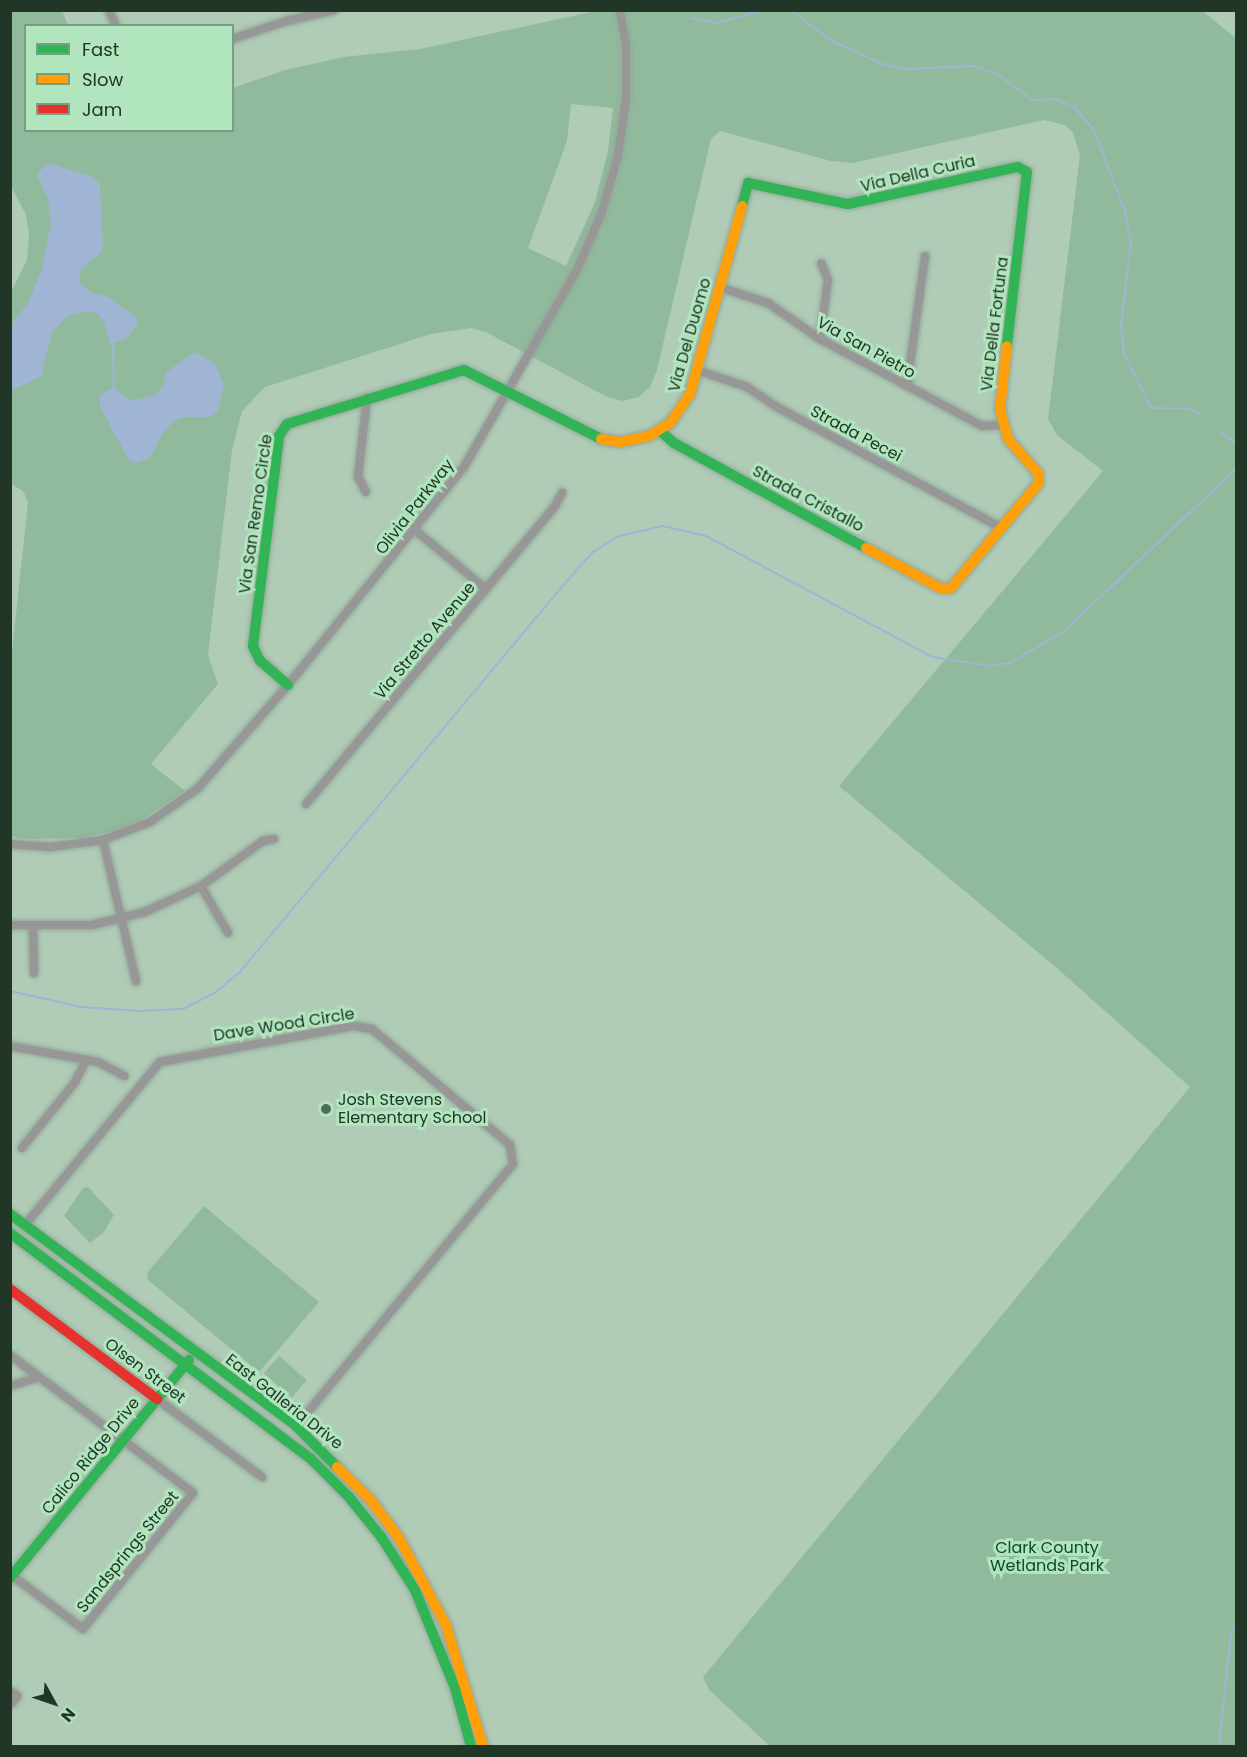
<!DOCTYPE html>
<html>
<head>
<meta charset="utf-8">
<style>
  body { margin:0 }
  #map { position:relative; width:1247px; height:1757px; overflow:hidden; background:#b0ccb7; font-family:Poppins,sans-serif }
  div>[style] { position:absolute }
  [style*='--x'] { left:calc(var(--x)*1px); top:calc(var(--y)*1px); width:calc(var(--w)*1px); rotate:calc(var(--a)*1deg) }
  .green>* { inset:0; background:#91ba9c; transform-origin:0 0 }
  .water>* { inset:0; background:#a0b4d4 }
  .stream>* { height:2px; margin:-1px; padding:0 1px; transform-origin:1px; border-radius:1px; background:#a0b4d4 }
  .roads { filter:drop-shadow(0 0 2px #93a998) drop-shadow(0 0 2px #93a998) }
  .street>* { height:8px; margin:-4px; padding:0 4px; transform-origin:4px; border-radius:4px; background:#989798 }
  .fast>* { height:10px; margin:-5px; padding:0 5px; transform-origin:5px; border-radius:5px; background:#30b455 }
  .slow>* { height:10px; margin:-5px; padding:0 5px; transform-origin:5px; border-radius:5px; background:#ff9f0a }
  .jam>* { height:10px; margin:-5px; padding:0 5px; transform-origin:5px; border-radius:5px; background:#e5322d }
  .dots>* { width:16px; height:16px; translate:-50% -50%; box-sizing:border-box; border:3px solid #b1e5bd; border-radius:50% }
  span { translate:-50% -50%; white-space:nowrap; text-align:center; line-height:1.15; -webkit-text-stroke:6px #b1e5bd; paint-order:stroke }
  .street-label { font-size:16px; color:#213627 }
  .poi-label { font-size:16px; color:#213627 }
  .left { translate:0 -50%; text-align:left }
  .park-label { font-size:16px; color:#0a4c26 }
  .frame { position:absolute; inset:0; border:12px solid #213627; pointer-events:none }
  .legend { position:absolute; left:24px; top:24px; width:210px; height:108px; box-sizing:border-box; background:#b1e5bd; border:2px solid #779f81; margin:0; padding:8px 10px; list-style:none; font-size:18px; color:#213627 }
  .legend li { display:flex; align-items:center; gap:12px; height:30px }
  .legend b { width:30px; border:2px solid #779f81 }
  .north { position:absolute; left:24px; top:1673px; width:60px; height:60px; -webkit-text-stroke:4px #b1e5bd; paint-order:stroke; rotate:130deg; font-size:16px; font-weight:700; line-height:24px; text-align:center; color:#213627 }
  .north::after { content:''; display:block; margin:auto; width:21px; height:27px; background:#213627; clip-path:polygon(50% 0,100% 100%,50% 72%,0 100%) }
</style>
</head>
<body>
<div id="map">
  <div class="green">
    <div style="clip-path:polygon(evenodd,11px 11px,62px 11px,68px 25px,26px 26px,26px 130px,232px 130px,233px 88px,285px 70px,344px 57px,420px 49px,596px 11px,1202px 11px,1236px 38px,1236px 1746px,770px 1746px,709px 1690px,703px 1677px,1190px 1087px,1058px 969px,839px 786px,1103px 471px,1057px 435px,1048px 419px,1080px 155px,1073px 133px,1065px 125px,1044px 120px,853px 163px,831px 161px,720px 131px,711px 139px,657px 370px,650px 387px,639px 397px,622px 401px,607px 397px,486px 332px,472px 328px,431px 334px,265px 387px,242px 411px,232px 450px,208px 655px,218px 684px,151px 764px,185px 791px,141px 820px,113px 831px,83px 838px,23px 839px,11px 836px,10px 670px,28px 502px,23px 491px,11px 484px,10px 294px,27px 260px,29px 234px,26px 215px,11px 186px,11px 11px,571px 104px,613px 108px,608px 151px,595px 202px,566px 266px,528px 248px,567px 141px,571px 104px)"></div>
    <div style="clip-path:polygon(88px 1187px,114px 1215px,104px 1232px,90px 1243px,64px 1216px,83px 1188px)"></div>
    <div style="clip-path:polygon(204px 1206px,319px 1302px,259px 1372px,148px 1280px,147px 1273px)"></div>
    <div style="left:279px;top:1356px;width:37px;height:23px;rotate:41deg"></div>
  </div>
  <div class="water">
    <div style="clip-path:polygon(52px 164px,93px 177px,100px 185px,103px 251px,81px 269px,79px 282px,91px 293px,108px 297px,135px 316px,138px 323px,127px 338px,110px 344px,104px 321px,98px 314px,87px 311px,68px 316px,52px 332px,41px 376px,11px 391px,11px 325px,28px 303px,42px 269px,51px 223px,48px 199px,37px 175px,45px 165px)"></div>
    <div style="clip-path:polygon(195px 352px,214px 363px,224px 384px,218px 411px,210px 417px,183px 417px,173px 422px,162px 434px,150px 458px,136px 463px,129px 460px,100px 407px,100px 395px,114px 387px,130px 401px,155px 395px,164px 385px,165px 373px)"></div>
  </div>
  <div class="stream">
    <div style="--x:790;--y:10;--w:52;--a:36.4"></div>
    <div style="--x:832;--y:41;--w:56;--a:24.3"></div>
    <div style="--x:883;--y:64;--w:25;--a:12"></div>
    <div style="--x:907;--y:69;--w:65;--a:-2.6"></div>
    <div style="--x:972;--y:66;--w:28;--a:18"></div>
    <div style="--x:999;--y:75;--w:41;--a:37.1"></div>
    <div style="--x:1032;--y:100;--w:23;--a:-2"></div>
    <div style="--x:1055;--y:99;--w:21;--a:23"></div>
    <div style="--x:1074;--y:107;--w:30;--a:49"></div>
    <div style="--x:1094;--y:130;--w:87;--a:69.1"></div>
    <div style="--x:1125;--y:211;--w:31;--a:79"></div>
    <div style="--x:1131;--y:241;--w:85;--a:96.8"></div>
    <div style="--x:1121;--y:325;--w:29;--a:84"></div>
    <div style="--x:1124;--y:354;--w:60;--a:63.4"></div>
    <div style="--x:1151;--y:408;--w:39;--a:1"></div>
    <div style="--x:1190;--y:409;--w:11;--a:27"></div>
    <div style="--x:692;--y:18;--w:25;--a:12"></div>
    <div style="--x:716;--y:23;--w:50;--a:-15.2"></div>
    <div style="--x:113;--y:344;--w:43;--a:88.7"></div>
    <div style="--x:1221;--y:433;--w:18;--a:34"></div>
    <div style="--x:10;--y:991;--w:73;--a:12.7"></div>
    <div style="--x:81;--y:1007;--w:58;--a:3.9"></div>
    <div style="--x:139;--y:1011;--w:44;--a:-2.6"></div>
    <div style="--x:183;--y:1009;--w:37;--a:-27"></div>
    <div style="--x:216;--y:992;--w:30;--a:-40"></div>
    <div style="--x:239;--y:973;--w:500;--a:-50.11"></div>
    <div style="--x:560;--y:589;--w:50;--a:-48.3"></div>
    <div style="--x:593;--y:552;--w:31;--a:-32"></div>
    <div style="--x:619;--y:536;--w:45;--a:-12.8"></div>
    <div style="--x:663;--y:526;--w:44;--a:13.1"></div>
    <div style="--x:706;--y:536;--w:257;--a:28.1"></div>
    <div style="--x:933;--y:657;--w:58;--a:9"></div>
    <div style="--x:990;--y:666;--w:20;--a:-9"></div>
    <div style="--x:1010;--y:663;--w:61;--a:-30.3"></div>
    <div style="--x:1063;--y:632;--w:238;--a:-43.3"></div>
    <div style="--x:1219;--y:1746;--w:115;--a:-84"></div>
    <div style="--x:1231;--y:1632;--w:9;--a:-54"></div>
  </div>
  <div class="roads">
    <div class="street">
      <div style="--x:109;--y:10;--w:17;--a:66"></div>
      <div style="--x:232;--y:39;--w:57;--a:-18.4"></div>
      <div style="--x:286;--y:21;--w:49;--a:-12.9"></div>
      <div style="--x:719;--y:287;--w:52;--a:18.1"></div>
      <div style="--x:768;--y:303;--w:63;--a:34.7"></div>
      <div style="--x:820;--y:339;--w:184;--a:28.2"></div>
      <div style="--x:982;--y:426;--w:21;--a:-3"></div>
      <div style="--x:820;--y:339;--w:60;--a:-82.3"></div>
      <div style="--x:828;--y:280;--w:18;--a:-112"></div>
      <div style="--x:697;--y:370;--w:53;--a:18.8"></div>
      <div style="--x:747;--y:387;--w:34;--a:34"></div>
      <div style="--x:775;--y:406;--w:255;--a:28.3"></div>
      <div style="--x:907;--y:386;--w:131;--a:-82.1"></div>
      <div style="--x:366;--y:492;--w:17;--a:-118"></div>
      <div style="--x:358;--y:477;--w:80;--a:-83.5"></div>
      <div style="--x:415;--y:530;--w:92;--a:39.7"></div>
      <div style="--x:306;--y:804;--w:388;--a:-50.1"></div>
      <div style="--x:555;--y:506;--w:15;--a:-62"></div>
      <div style="--x:103;--y:840;--w:145;--a:76.8"></div>
      <div style="--x:10;--y:844;--w:40;--a:4.3"></div>
      <div style="--x:50;--y:847;--w:53;--a:-7.5"></div>
      <div style="--x:103;--y:840;--w:50;--a:-21"></div>
      <div style="--x:150;--y:822;--w:59;--a:-35.3"></div>
      <div style="--x:198;--y:788;--w:137;--a:-48.9"></div>
      <div style="--x:288;--y:685;--w:280;--a:-51.1"></div>
      <div style="--x:464;--y:467;--w:227;--a:-60.2"></div>
      <div style="--x:577;--y:270;--w:63;--a:-66.7"></div>
      <div style="--x:602;--y:212;--w:58;--a:-74.1"></div>
      <div style="--x:618;--y:156;--w:58;--a:-82"></div>
      <div style="--x:626;--y:99;--w:54;--a:-90"></div>
      <div style="--x:626;--y:45;--w:36;--a:-100"></div>
      <div style="--x:201;--y:886;--w:54;--a:60.1"></div>
      <div style="--x:10;--y:925;--w:82;--a:0"></div>
      <div style="--x:92;--y:925;--w:55;--a:-13.8"></div>
      <div style="--x:145;--y:912;--w:62;--a:-24.9"></div>
      <div style="--x:201;--y:886;--w:77;--a:-36"></div>
      <div style="--x:263;--y:841;--w:11;--a:-10"></div>
      <div style="--x:33;--y:927;--w:46;--a:88.8"></div>
      <div style="--x:10;--y:1046;--w:89;--a:10.3"></div>
      <div style="--x:98;--y:1062;--w:30;--a:28"></div>
      <div style="--x:22;--y:1148;--w:85;--a:-51.2"></div>
      <div style="--x:75;--y:1082;--w:25;--a:-63"></div>
      <div style="--x:25;--y:1225;--w:212;--a:-50.4"></div>
      <div style="--x:160;--y:1062;--w:196;--a:-10.6"></div>
      <div style="--x:353;--y:1026;--w:19;--a:9"></div>
      <div style="--x:372;--y:1029;--w:180;--a:40"></div>
      <div style="--x:510;--y:1145;--w:19;--a:81"></div>
      <div style="--x:513;--y:1164;--w:340;--a:129.6"></div>
      <div style="--x:10;--y:1355;--w:229;--a:37"></div>
      <div style="--x:193;--y:1493;--w:175;--a:129"></div>
      <div style="--x:83;--y:1629;--w:91;--a:-143"></div>
      <div style="--x:10;--y:1386;--w:31;--a:-17"></div>
      <div style="--x:157;--y:1399;--w:131;--a:36.6"></div>
      <div style="--x:10;--y:1691;--w:9;--a:36"></div>
      <div style="--x:17;--y:1696;--w:9;--a:126"></div>
    </div>
    <div class="fast">
      <div style="--x:742;--y:206;--w:24;--a:-75"></div>
      <div style="--x:748;--y:183;--w:102;--a:11.9"></div>
      <div style="--x:848;--y:204;--w:174;--a:-12.3"></div>
      <div style="--x:1018;--y:167;--w:10;--a:29"></div>
      <div style="--x:1027;--y:172;--w:175;--a:96.6"></div>
      <div style="--x:659;--y:430;--w:20;--a:41"></div>
      <div style="--x:674;--y:443;--w:219;--a:28.7"></div>
      <div style="--x:288;--y:685;--w:37;--a:-139"></div>
      <div style="--x:260;--y:661;--w:17;--a:-115"></div>
      <div style="--x:253;--y:646;--w:212;--a:-82.9"></div>
      <div style="--x:279;--y:436;--w:14;--a:-56"></div>
      <div style="--x:287;--y:424;--w:185;--a:-17"></div>
      <div style="--x:464;--y:370;--w:153;--a:26.7"></div>
      <div style="--x:10;--y:1214;--w:356;--a:36.5"></div>
      <div style="--x:296;--y:1426;--w:58;--a:45"></div>
      <div style="--x:10;--y:1233;--w:376;--a:36.9"></div>
      <div style="--x:311;--y:1459;--w:54;--a:45"></div>
      <div style="--x:349;--y:1497;--w:53;--a:51.2"></div>
      <div style="--x:382;--y:1538;--w:62;--a:57.6"></div>
      <div style="--x:415;--y:1590;--w:106;--a:67.8"></div>
      <div style="--x:455;--y:1688;--w:60;--a:74.6"></div>
      <div style="--x:10;--y:1578;--w:282;--a:-50.6"></div>
    </div>
    <div class="slow">
      <div style="--x:601;--y:439;--w:20;--a:9"></div>
      <div style="--x:621;--y:442;--w:29;--a:-12"></div>
      <div style="--x:649;--y:436;--w:26;--a:-32"></div>
      <div style="--x:671;--y:422;--w:34;--a:-56"></div>
      <div style="--x:690;--y:394;--w:195;--a:-74.5"></div>
      <div style="--x:866;--y:548;--w:84;--a:28.4"></div>
      <div style="--x:940;--y:588;--w:11;--a:0"></div>
      <div style="--x:951;--y:588;--w:136;--a:-50.1"></div>
      <div style="--x:1038;--y:484;--w:11;--a:-90"></div>
      <div style="--x:1038;--y:473;--w:45;--a:-131.4"></div>
      <div style="--x:1008;--y:439;--w:31;--a:-105"></div>
      <div style="--x:1000;--y:409;--w:63;--a:-83.7"></div>
      <div style="--x:337;--y:1467;--w:46;--a:44.1"></div>
      <div style="--x:370;--y:1499;--w:49;--a:53.4"></div>
      <div style="--x:399;--y:1538;--w:99;--a:61.6"></div>
      <div style="--x:446;--y:1625;--w:127;--a:73"></div>
    </div>
    <div class="jam">
      <div style="--x:10;--y:1289;--w:184;--a:36.8"></div>
    </div>
  </div>
  <div class="dots">
    <div style="left:326px;top:1109px;background:#536a59"></div>
  </div>
  <div class="street-label">
    <span style="left:918px;top:174px;rotate:-13deg">Via Della Curia</span>
    <span style="left:995px;top:324px;rotate:-83deg">Via Della Fortuna</span>
    <span style="left:690px;top:335px;rotate:-74deg">Via Del Duomo</span>
    <span style="left:866px;top:348px;rotate:29deg">Via San Pietro</span>
    <span style="left:856px;top:434px;rotate:28deg">Strada Pecei</span>
    <span style="left:808px;top:499px;rotate:28deg">Strada Cristallo</span>
    <span style="left:415px;top:507px;rotate:-52deg">Olivia Parkway</span>
    <span style="left:256px;top:514px;rotate:-82deg">Via San Remo Circle</span>
    <span style="left:425px;top:641px;rotate:-50deg">Via Stretto Avenue</span>
    <span style="left:284px;top:1025px;rotate:-9deg">Dave Wood Circle</span>
    <span style="left:145px;top:1371px;rotate:37deg">Olsen Street</span>
    <span style="left:284px;top:1402px;rotate:38deg">East Galleria Drive</span>
    <span style="left:91px;top:1456px;rotate:-51deg">Calico Ridge Drive</span>
    <span style="left:128px;top:1552px;rotate:-51deg">Sandsprings Street</span>
  </div>
  <div class="poi-label">
    <span class="left" style="left:338px;top:1109px">Josh Stevens<br>Elementary School</span>
  </div>
  <div class="park-label">
    <span style="left:1047px;top:1557px">Clark County<br>Wetlands Park</span>
  </div>
  <div class="frame"></div>
  <ul class="legend">
  <li><b style="height:8px;background:#30b455"></b>Fast</li>
  <li><b style="height:8px;background:#ff9f0a"></b>Slow</li>
  <li><b style="height:8px;background:#e5322d"></b>Jam</li>
  </ul>
  <div class="north">N</div>
</div>
</body>
</html>
